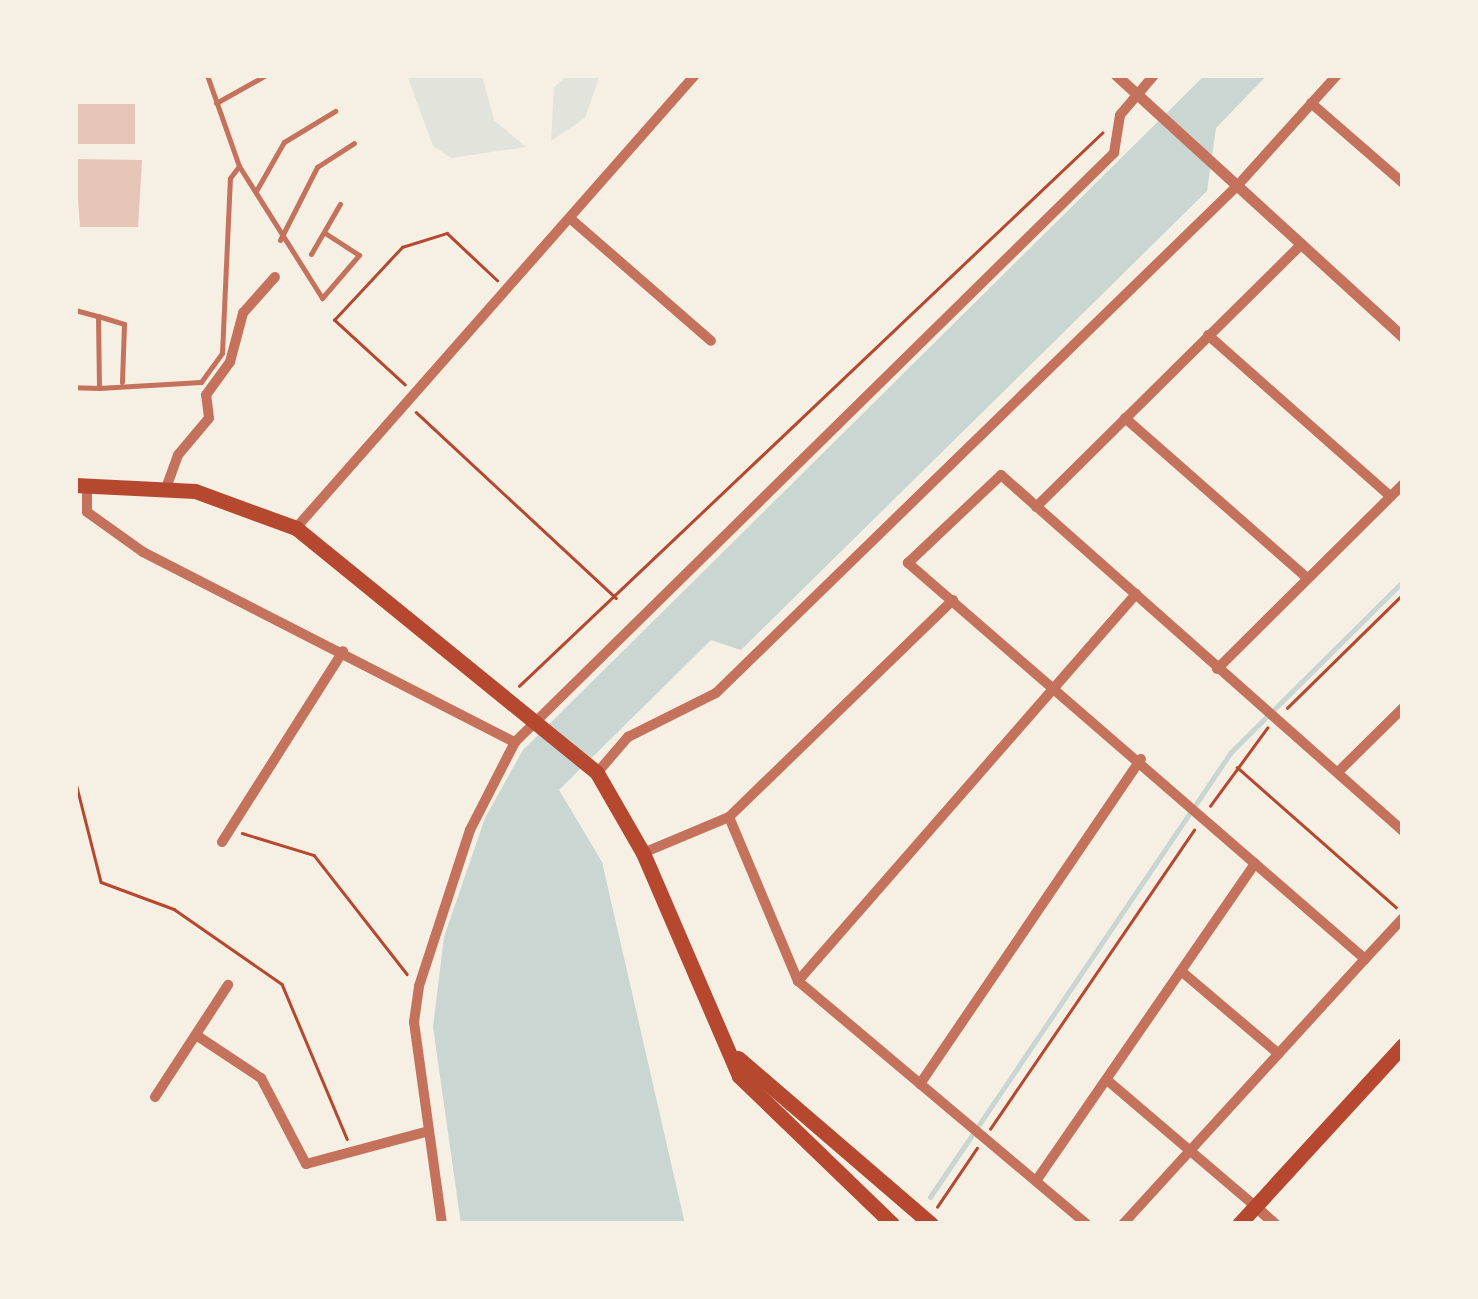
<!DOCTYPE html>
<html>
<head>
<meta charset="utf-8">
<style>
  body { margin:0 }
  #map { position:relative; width:1478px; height:1299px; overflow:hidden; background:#f6efe4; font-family:"PT Sans",sans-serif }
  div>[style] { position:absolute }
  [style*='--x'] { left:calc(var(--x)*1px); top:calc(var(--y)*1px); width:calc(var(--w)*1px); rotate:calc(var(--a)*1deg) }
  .green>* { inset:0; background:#e2e4dc }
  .water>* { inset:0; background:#c9d6d2 }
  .stream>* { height:5px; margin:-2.5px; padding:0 2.5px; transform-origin:2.5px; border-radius:2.5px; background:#c9d6d2 }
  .building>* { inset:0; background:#e6c5b7; transform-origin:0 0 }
  .path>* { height:2.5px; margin:-1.25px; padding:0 1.25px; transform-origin:1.25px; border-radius:1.25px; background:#b5482f }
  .service>* { height:5px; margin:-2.5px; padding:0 2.5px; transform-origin:2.5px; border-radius:2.5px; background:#c5725c }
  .minor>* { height:10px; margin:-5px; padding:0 5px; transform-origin:5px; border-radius:5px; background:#c5725c }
  .tertiary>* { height:11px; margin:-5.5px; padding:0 5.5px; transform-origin:5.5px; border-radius:5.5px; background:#c5725c }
  .primary>* { height:15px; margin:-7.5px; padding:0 7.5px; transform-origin:7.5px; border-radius:7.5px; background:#b5482f }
  .trunk>* { height:15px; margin:-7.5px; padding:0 7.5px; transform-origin:7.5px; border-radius:7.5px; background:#b5482f }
  span { translate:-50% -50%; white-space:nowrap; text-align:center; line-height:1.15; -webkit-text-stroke:9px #f6efe4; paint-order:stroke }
  .frame { position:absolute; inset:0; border:78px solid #f6efe4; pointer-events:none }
</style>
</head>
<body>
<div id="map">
  <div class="green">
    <div style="clip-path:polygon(407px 75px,482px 75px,494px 120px,526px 147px,451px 158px,433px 146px)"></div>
    <div style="clip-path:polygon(567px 75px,600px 75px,585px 118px,551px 141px,554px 88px)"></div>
  </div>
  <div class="water">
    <div style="clip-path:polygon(1205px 75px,1267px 75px,1216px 128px,1207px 191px,741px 650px,711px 640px,559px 790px,602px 862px,685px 1224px,461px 1224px,433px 1027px,444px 937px,485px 818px,523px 750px)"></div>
  </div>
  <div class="stream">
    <div style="--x:930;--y:1197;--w:537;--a:-55.93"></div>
    <div style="--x:1231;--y:752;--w:243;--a:-44.8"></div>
  </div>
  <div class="building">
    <div style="left:75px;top:104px;width:60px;height:40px"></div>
    <div style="clip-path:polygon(75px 159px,142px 160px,138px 227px,80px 227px)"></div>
  </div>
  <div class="path">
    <div style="--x:405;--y:385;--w:96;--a:-137.5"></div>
    <div style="--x:334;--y:320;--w:100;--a:-47"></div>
    <div style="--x:402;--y:247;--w:47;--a:-17.3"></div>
    <div style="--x:447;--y:233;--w:69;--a:43.2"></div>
    <div style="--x:416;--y:412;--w:273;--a:42.9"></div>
    <div style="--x:519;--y:686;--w:804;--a:-43.49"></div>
    <div style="--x:1287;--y:708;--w:163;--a:-44.5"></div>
    <div style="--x:1237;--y:767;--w:212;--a:41.4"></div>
    <div style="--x:75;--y:779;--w:106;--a:75.8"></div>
    <div style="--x:101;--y:882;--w:78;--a:20.3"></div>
    <div style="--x:174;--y:909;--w:131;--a:34.8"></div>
    <div style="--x:282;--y:984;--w:168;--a:67.2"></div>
    <div style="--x:1210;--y:806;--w:97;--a:-53.8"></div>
    <div style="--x:242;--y:833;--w:75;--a:17"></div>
    <div style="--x:314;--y:855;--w:151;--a:52"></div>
    <div style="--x:990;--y:1129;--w:362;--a:-55.7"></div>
    <div style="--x:937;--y:1207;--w:71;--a:-55.9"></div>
  </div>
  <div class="service">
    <div style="--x:216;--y:103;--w:57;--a:-29.2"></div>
    <div style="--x:239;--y:166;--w:156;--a:57.8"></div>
    <div style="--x:322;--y:298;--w:57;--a:-49.3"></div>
    <div style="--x:359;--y:255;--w:40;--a:-147.1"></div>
    <div style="--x:256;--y:191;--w:56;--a:-60.3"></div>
    <div style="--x:284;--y:142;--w:60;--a:-31.3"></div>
    <div style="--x:280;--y:240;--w:82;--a:-63.1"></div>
    <div style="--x:317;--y:167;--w:44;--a:-33"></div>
    <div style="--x:311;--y:254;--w:58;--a:-59.9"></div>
    <div style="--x:75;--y:310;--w:24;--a:15"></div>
    <div style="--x:98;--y:316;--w:72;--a:89.2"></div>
    <div style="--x:99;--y:388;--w:24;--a:-178"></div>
    <div style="--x:98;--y:316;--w:27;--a:17"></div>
    <div style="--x:124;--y:324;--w:58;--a:92"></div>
    <div style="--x:99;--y:388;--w:102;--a:-3.4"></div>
    <div style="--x:201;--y:382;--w:36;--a:-54"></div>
    <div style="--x:222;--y:353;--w:175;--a:-87.4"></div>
    <div style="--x:230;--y:178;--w:15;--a:-53"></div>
    <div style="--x:239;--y:166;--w:96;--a:-109.4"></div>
  </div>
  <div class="minor">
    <div style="--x:1311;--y:103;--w:122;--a:41"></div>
    <div style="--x:572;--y:220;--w:184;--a:41"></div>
    <div style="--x:1208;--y:335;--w:243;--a:41.5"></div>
    <div style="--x:1125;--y:418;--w:242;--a:41.3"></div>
    <div style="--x:87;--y:485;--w:27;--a:90"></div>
    <div style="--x:87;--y:512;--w:69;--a:35.5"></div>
    <div style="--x:143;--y:552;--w:418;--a:27.1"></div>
    <div style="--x:166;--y:488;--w:35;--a:-70"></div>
    <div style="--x:178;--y:455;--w:48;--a:-50"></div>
    <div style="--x:209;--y:418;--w:23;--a:-97"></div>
    <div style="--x:206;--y:395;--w:41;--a:-54"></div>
    <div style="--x:230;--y:362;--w:51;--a:-75.1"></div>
    <div style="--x:243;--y:313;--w:48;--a:-48.4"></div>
    <div style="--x:1036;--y:507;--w:374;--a:-44.7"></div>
    <div style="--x:296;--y:528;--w:604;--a:-48.63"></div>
    <div style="--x:1217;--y:669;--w:262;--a:-44.8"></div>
    <div style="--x:1338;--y:772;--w:91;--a:-44.6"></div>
    <div style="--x:597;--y:773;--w:48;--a:-49.3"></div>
    <div style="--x:628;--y:737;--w:98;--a:-26.6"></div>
    <div style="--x:716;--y:693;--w:728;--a:-44.22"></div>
    <div style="--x:1238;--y:185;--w:148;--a:-48"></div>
    <div style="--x:729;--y:817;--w:178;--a:67.2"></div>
    <div style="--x:798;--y:981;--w:378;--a:40.1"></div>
    <div style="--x:222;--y:842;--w:226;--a:-57.6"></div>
    <div style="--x:643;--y:853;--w:93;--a:-22.7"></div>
    <div style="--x:729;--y:817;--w:312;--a:-44.1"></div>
    <div style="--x:1365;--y:959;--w:56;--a:-47.2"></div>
    <div style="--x:1181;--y:971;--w:128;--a:40.3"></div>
    <div style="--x:798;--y:981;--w:514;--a:-48.87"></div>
    <div style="--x:196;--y:1035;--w:78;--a:33.5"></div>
    <div style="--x:261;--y:1078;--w:97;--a:62.4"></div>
    <div style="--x:306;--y:1164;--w:127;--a:-15"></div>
    <div style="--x:1107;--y:1080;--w:194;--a:40.4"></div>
    <div style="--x:920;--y:1084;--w:393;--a:-55.8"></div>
    <div style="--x:155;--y:1097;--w:134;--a:-56.9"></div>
    <div style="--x:1036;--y:1181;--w:386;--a:-55.4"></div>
    <div style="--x:442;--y:1224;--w:204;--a:-97.9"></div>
    <div style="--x:414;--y:1022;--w:36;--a:-82"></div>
    <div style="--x:419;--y:986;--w:164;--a:-71.9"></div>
    <div style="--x:470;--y:830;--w:99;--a:-62.9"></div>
    <div style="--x:515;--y:742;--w:840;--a:-44.52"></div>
    <div style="--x:1114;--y:153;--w:38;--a:-81"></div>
    <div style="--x:1120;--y:115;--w:52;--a:-49.6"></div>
    <div style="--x:1123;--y:1224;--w:359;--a:-47.6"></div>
    <div style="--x:1365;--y:959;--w:605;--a:-139.09"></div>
    <div style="--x:908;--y:563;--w:128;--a:-43.4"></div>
    <div style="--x:1001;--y:475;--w:537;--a:41.53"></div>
  </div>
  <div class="tertiary">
    <div style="--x:1116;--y:75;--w:389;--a:42.4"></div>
    <div style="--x:1255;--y:1206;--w:27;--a:42"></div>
  </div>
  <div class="primary">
    <div style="--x:1239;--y:1224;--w:243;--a:-47.5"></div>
  </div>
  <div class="trunk">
    <div style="--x:75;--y:485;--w:120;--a:2.9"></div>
    <div style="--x:195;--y:491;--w:108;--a:20.1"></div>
    <div style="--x:296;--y:528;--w:388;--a:39.1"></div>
    <div style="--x:597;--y:773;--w:92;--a:60.1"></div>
    <div style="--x:643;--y:853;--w:243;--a:66.7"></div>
    <div style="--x:739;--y:1076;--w:213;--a:44"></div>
    <div style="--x:738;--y:1058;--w:255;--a:40.7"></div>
  </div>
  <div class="frame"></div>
</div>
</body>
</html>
